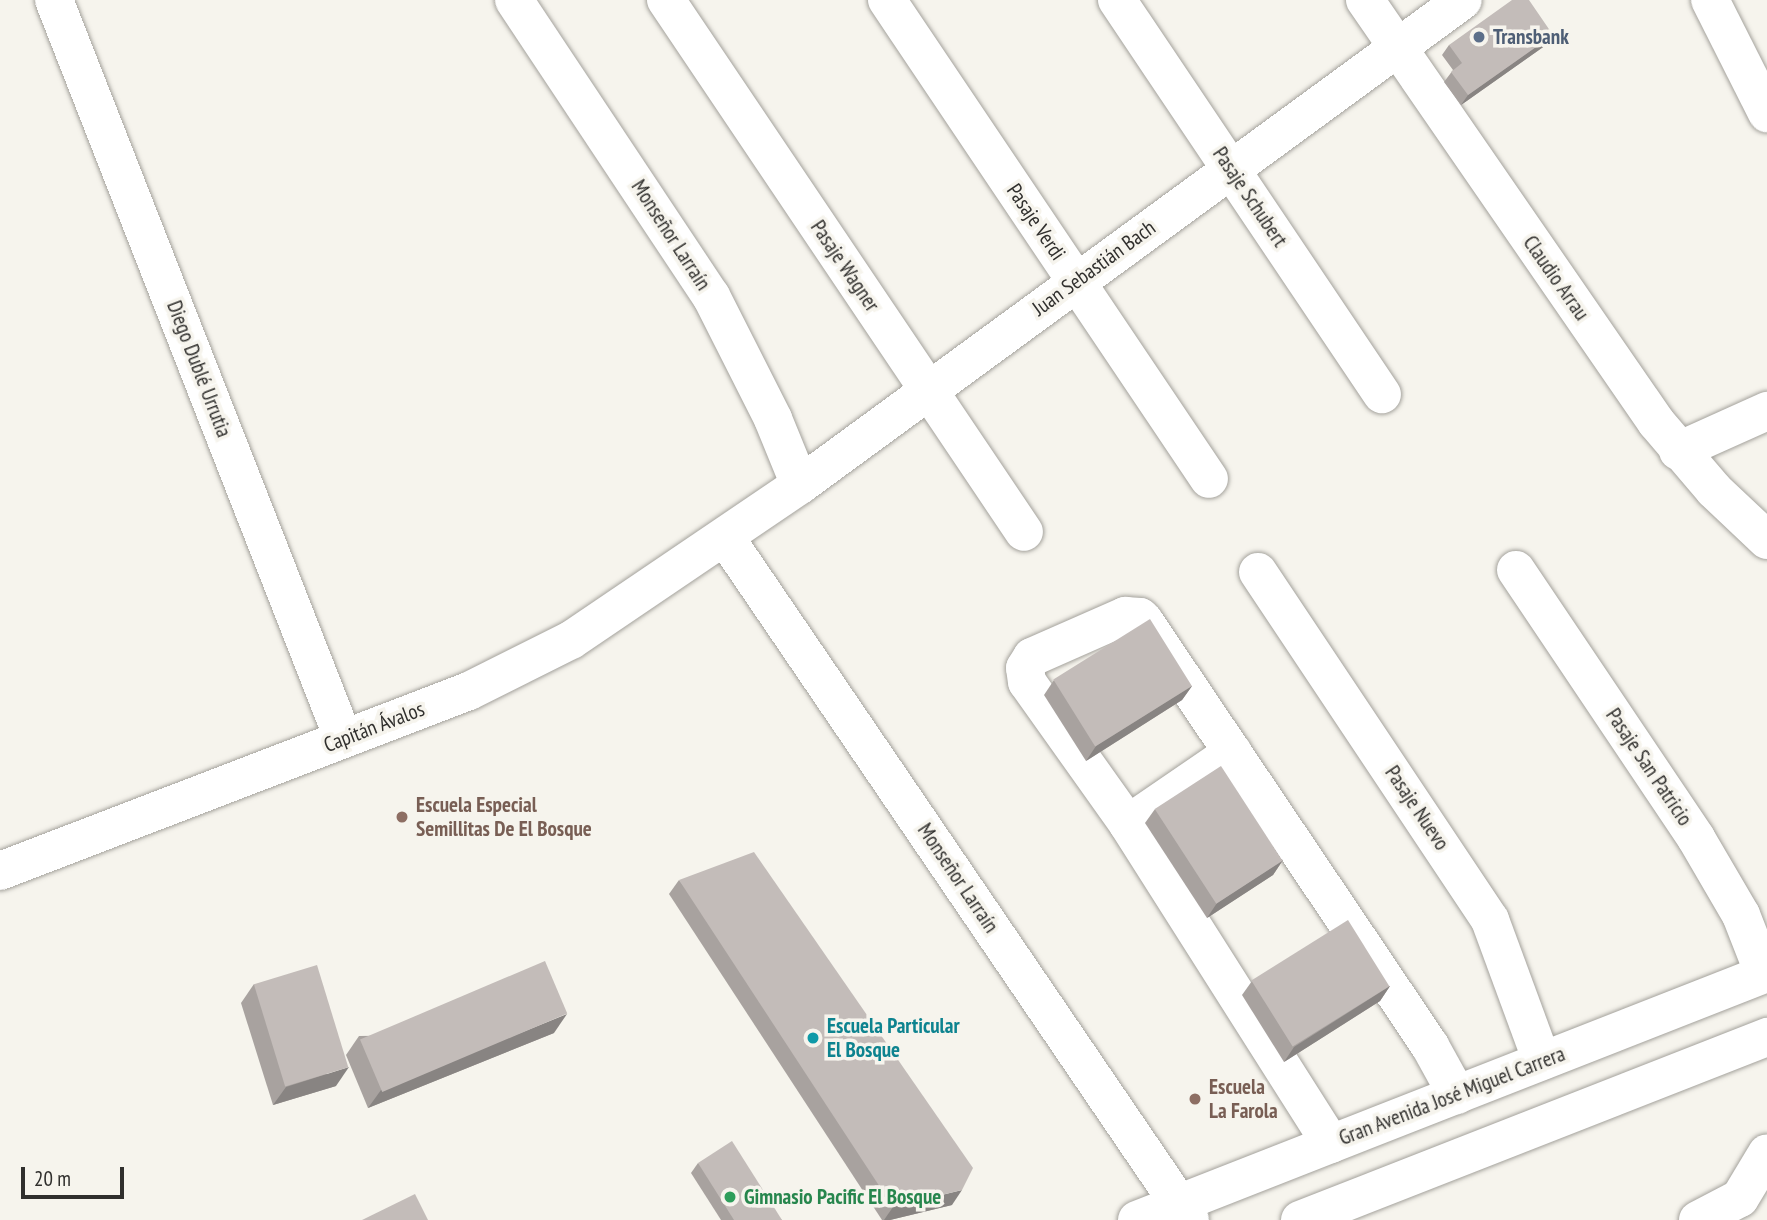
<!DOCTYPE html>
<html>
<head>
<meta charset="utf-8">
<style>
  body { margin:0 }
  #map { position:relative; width:1767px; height:1220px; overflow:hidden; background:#f6f4ed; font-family:"PT Sans Narrow",sans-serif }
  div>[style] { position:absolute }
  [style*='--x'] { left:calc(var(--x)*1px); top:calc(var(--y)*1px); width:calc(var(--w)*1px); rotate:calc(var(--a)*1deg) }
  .roads { filter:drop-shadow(0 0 2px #a4a29c) drop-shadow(0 0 2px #a4a29c) }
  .minor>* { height:38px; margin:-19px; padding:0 19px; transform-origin:19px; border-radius:19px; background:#fff }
  .major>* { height:38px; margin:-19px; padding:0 19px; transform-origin:19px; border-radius:19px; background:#fff }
  .wall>* { inset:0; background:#a8a29f }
  .shaded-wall>* { inset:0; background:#888482 }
  .building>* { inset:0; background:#c3bcb9; transform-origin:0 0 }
  .dots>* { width:19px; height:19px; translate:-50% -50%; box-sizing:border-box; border:4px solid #f6f4ed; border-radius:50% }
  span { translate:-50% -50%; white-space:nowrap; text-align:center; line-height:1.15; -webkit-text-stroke:7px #f6f4ed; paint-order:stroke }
  .service-label { font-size:21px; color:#4e5e75; font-weight:700 }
  .left { translate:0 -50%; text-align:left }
  .street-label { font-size:21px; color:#302f2d }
  .education-label { font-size:21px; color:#785e54; font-weight:700 }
  .culture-label { font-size:21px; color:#0d838f; font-weight:700 }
  .leisure-label { font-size:21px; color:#27864d; font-weight:700 }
  .scale { position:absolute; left:21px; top:1167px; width:103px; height:32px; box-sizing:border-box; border:4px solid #302f2d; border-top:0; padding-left:9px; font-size:21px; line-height:24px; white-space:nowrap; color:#302f2d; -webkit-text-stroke:5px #f6f4ed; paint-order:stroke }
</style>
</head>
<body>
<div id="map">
  <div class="roads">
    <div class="minor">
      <div style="--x:54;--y:0;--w:793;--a:68.61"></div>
      <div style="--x:514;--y:0;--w:356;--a:56.4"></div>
      <div style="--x:711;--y:296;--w:138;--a:63.2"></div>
      <div style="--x:773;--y:419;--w:71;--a:67.8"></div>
      <div style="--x:666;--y:0;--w:641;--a:56.06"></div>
      <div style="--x:887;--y:0;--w:577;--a:56.09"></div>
      <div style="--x:1117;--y:0;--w:475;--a:56.1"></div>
      <div style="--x:1365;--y:0;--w:513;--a:55.41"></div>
      <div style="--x:1656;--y:422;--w:89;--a:49.5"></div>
      <div style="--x:1714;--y:490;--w:73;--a:43.3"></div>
      <div style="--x:1710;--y:0;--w:127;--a:63.2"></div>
      <div style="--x:1678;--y:451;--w:98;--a:-24.2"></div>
      <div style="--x:725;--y:537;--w:826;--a:55.75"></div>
      <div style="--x:1516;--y:570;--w:323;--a:56.1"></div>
      <div style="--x:1696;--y:838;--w:89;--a:59.7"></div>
      <div style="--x:1741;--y:915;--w:63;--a:68.7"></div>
      <div style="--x:1258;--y:572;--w:418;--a:56.3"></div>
      <div style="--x:1490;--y:920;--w:150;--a:69.8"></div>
      <div style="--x:1128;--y:824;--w:127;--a:-34.4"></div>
      <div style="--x:0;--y:871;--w:502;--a:-21"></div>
      <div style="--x:469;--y:691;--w:114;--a:-26.6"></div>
      <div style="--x:571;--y:640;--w:277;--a:-34.1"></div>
      <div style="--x:800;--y:485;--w:821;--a:-36.19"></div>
      <div style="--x:1331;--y:1144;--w:379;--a:-122.4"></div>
      <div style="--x:1128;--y:824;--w:174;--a:-125.4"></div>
      <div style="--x:1027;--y:682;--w:14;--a:-98"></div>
      <div style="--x:1025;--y:668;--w:13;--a:-58"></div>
      <div style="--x:1032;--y:657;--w:102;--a:-23.8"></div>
      <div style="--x:1125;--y:616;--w:15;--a:4"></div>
      <div style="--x:1140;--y:617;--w:6;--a:45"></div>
      <div style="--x:1144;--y:621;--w:512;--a:56.06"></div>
      <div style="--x:1430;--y:1046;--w:56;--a:61.1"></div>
      <div style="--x:1698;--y:1220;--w:47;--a:-27.6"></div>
      <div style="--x:1740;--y:1198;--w:52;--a:-59"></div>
    </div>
    <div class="major">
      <div style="--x:1137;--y:1220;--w:677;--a:-21.41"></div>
      <div style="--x:1300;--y:1220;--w:502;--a:-21.4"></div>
    </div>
  </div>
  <div class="wall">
    <div style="clip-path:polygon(1553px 35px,1546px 45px,1461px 105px,1444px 82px,1453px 70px,1442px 55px,1449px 45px)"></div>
    <div style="clip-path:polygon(1054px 680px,1192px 686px,1182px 700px,1086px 761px,1044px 695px)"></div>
    <div style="clip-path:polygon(1155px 809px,1283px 860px,1273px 875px,1207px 918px,1145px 823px)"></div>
    <div style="clip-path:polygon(679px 880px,952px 1205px,890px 1220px,882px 1220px,669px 894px)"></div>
    <div style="clip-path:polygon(1252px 981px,1390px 986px,1380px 1001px,1284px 1062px,1242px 995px)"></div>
    <div style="clip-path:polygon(254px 984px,336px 1086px,273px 1105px,241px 1003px)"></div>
    <div style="clip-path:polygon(554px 1033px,368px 1108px,346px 1055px,359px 1036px)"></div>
    <div style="clip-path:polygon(698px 1163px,782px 1220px,721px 1220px,691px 1173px)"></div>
  </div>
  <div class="shaded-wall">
    <div style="clip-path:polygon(1553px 35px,1546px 45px,1461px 105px,1468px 95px)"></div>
    <div style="clip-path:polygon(1192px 686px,1182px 700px,1086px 761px,1096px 746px)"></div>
    <div style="clip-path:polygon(1283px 860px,1273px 875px,1207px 918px,1217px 903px)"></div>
    <div style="clip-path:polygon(1390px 986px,1380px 1001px,1284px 1062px,1294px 1047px)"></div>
    <div style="clip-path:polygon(567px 1014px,554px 1033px,368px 1108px,381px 1090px)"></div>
    <div style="clip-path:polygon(349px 1067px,336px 1086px,273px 1105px,286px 1087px)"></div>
    <div style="clip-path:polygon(962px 1190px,952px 1205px,890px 1220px,884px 1220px,893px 1207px)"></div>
  </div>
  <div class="building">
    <div style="clip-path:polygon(1512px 0,1529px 0,1553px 35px,1468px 95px,1451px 72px,1462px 63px,1449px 45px)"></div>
    <div style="left:1150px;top:619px;width:79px;height:114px;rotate:58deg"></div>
    <div style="left:1221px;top:766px;width:113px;height:79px;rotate:57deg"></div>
    <div style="clip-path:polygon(754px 852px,973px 1168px,962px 1190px,893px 1207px,679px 880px)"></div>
    <div style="left:1348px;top:920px;width:78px;height:114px;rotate:58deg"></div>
    <div style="left:545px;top:961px;width:57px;height:201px;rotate:67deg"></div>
    <div style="left:317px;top:965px;width:107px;height:66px;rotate:73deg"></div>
    <div style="clip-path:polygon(732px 1141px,782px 1220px,734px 1220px,698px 1163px)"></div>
    <div style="clip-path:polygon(415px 1194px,428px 1220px,362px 1220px)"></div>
  </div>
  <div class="dots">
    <div style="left:1479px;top:37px;background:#5c6f8a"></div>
    <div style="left:402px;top:817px;background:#8d6e63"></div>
    <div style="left:813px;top:1038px;background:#0f9aa8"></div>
    <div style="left:1195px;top:1099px;background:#8d6e63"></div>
    <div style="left:730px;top:1197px;background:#2e9e5b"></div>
  </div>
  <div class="service-label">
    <span class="left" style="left:1493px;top:37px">Transbank</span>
  </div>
  <div class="street-label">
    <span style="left:1250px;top:197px;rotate:56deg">Pasaje Schubert</span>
    <span style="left:1036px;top:222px;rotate:56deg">Pasaje Verdi</span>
    <span style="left:671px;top:235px;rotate:57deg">Monseñor Larraín</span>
    <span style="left:845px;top:266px;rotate:56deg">Pasaje Wagner</span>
    <span style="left:1094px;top:268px;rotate:-36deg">Juan Sebastián Bach</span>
    <span style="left:1556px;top:278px;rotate:55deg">Claudio Arrau</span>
    <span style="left:199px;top:369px;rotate:69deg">Diego Dublé Urrutia</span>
    <span style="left:374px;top:727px;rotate:-21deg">Capitán Ávalos</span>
    <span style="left:1649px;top:767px;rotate:56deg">Pasaje San Patricio</span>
    <span style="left:1417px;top:808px;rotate:56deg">Pasaje Nuevo</span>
    <span style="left:958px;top:878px;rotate:56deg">Monseñor Larraín</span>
    <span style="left:1452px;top:1096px;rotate:-21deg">Gran Avenida José Miguel Carrera</span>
  </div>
  <div class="education-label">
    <span class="left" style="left:416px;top:817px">Escuela Especial<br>Semillitas De El Bosque</span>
    <span class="left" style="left:1209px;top:1099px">Escuela<br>La Farola</span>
  </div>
  <div class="culture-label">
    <span class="left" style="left:827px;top:1038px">Escuela Particular<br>El Bosque</span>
  </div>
  <div class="leisure-label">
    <span class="left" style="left:744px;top:1197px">Gimnasio Pacific El Bosque</span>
  </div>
  <div class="scale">20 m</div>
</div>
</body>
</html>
